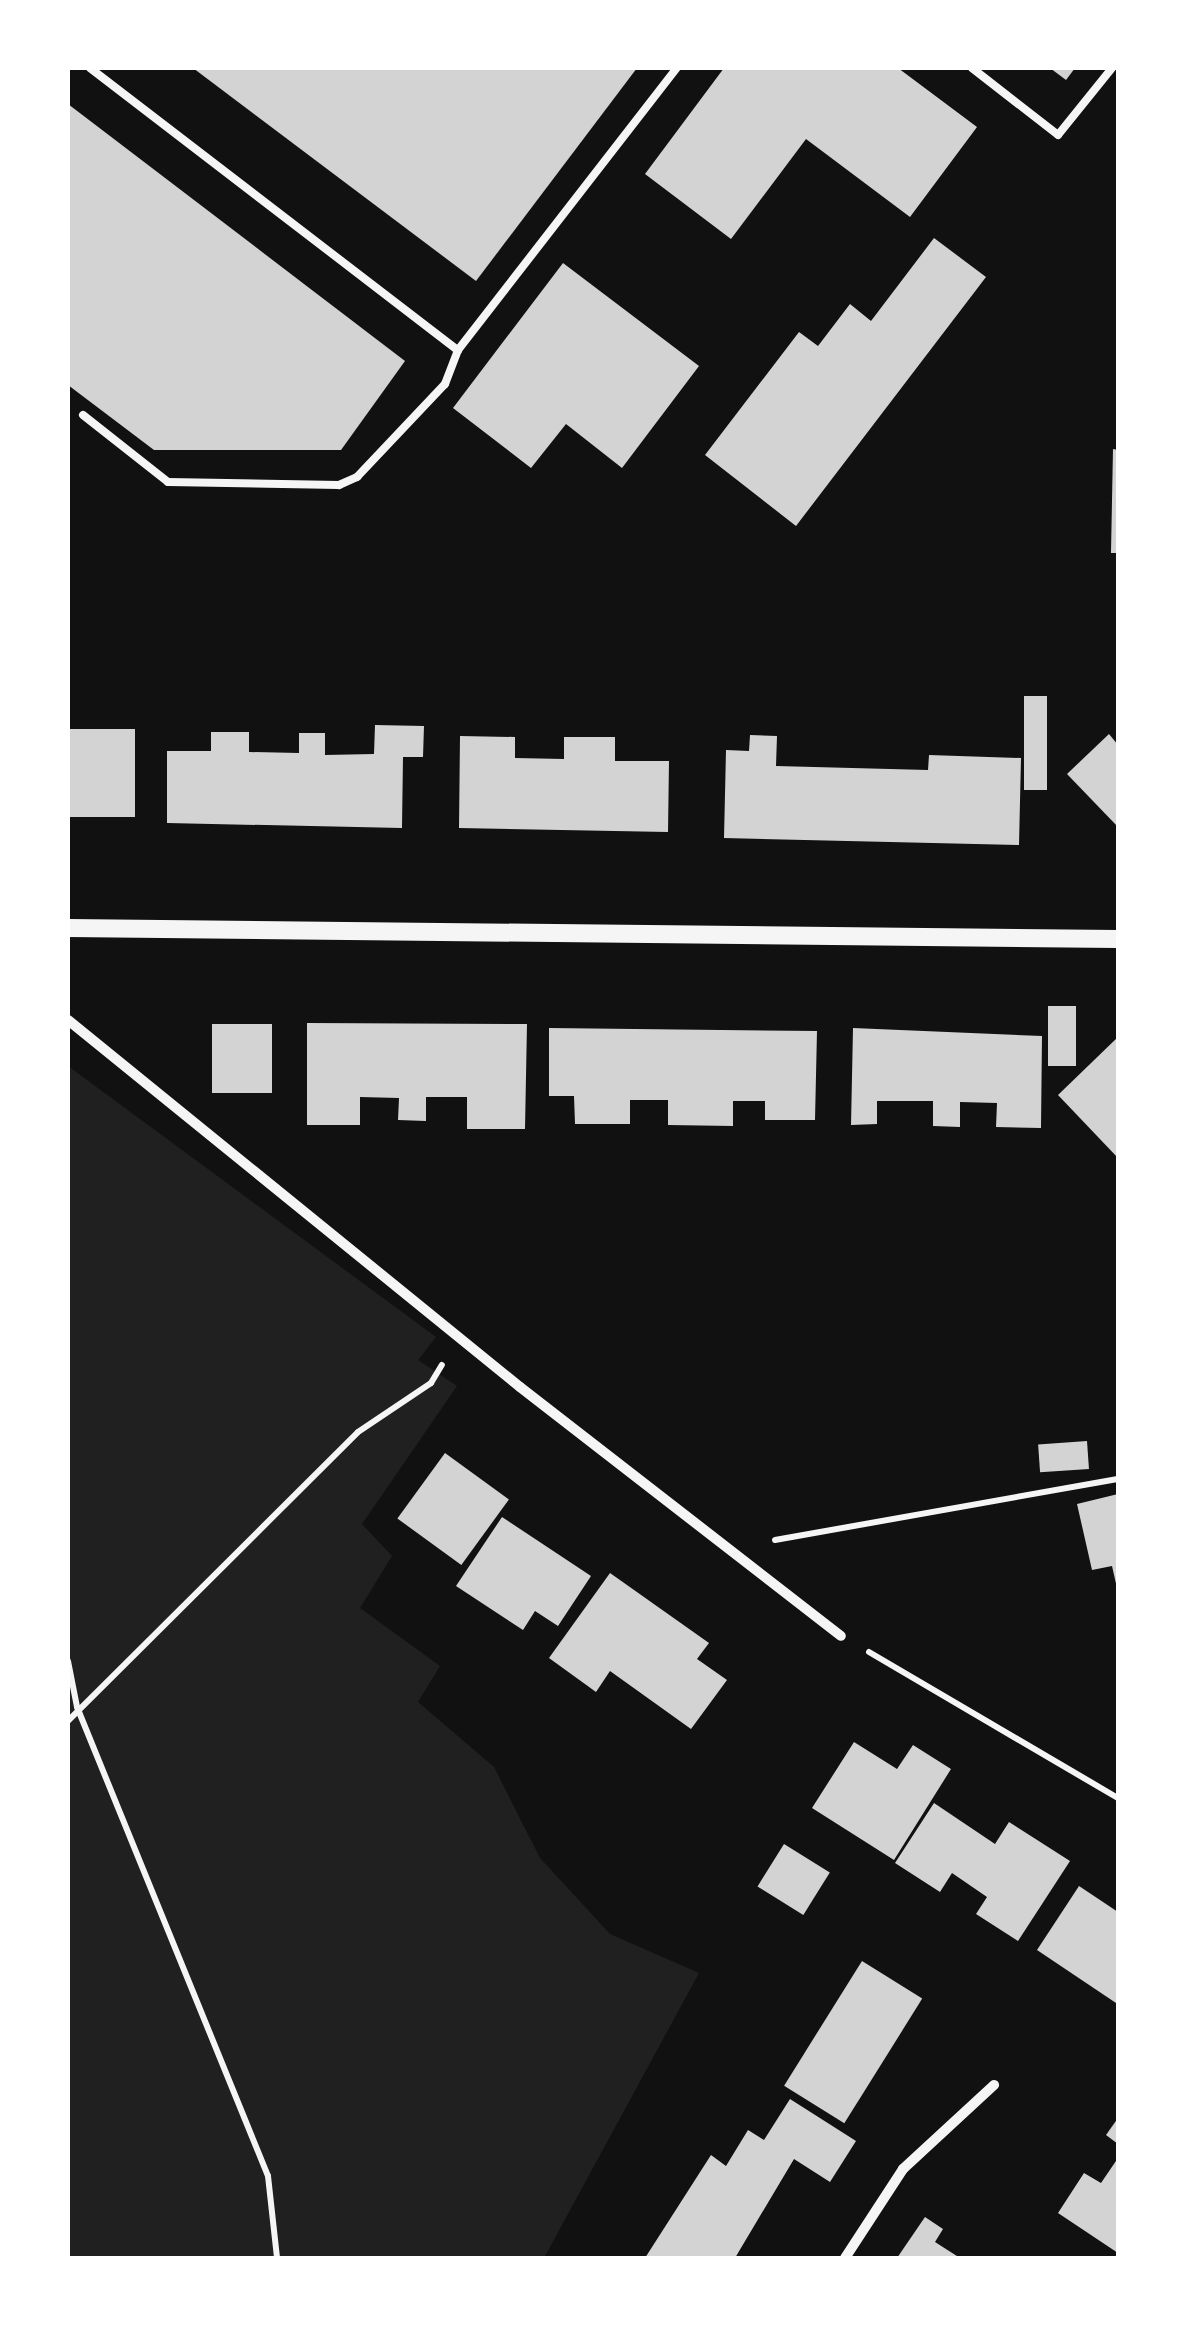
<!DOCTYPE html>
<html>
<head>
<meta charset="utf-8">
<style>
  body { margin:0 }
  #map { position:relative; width:1186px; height:2326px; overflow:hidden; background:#111; font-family:"Varela Round",sans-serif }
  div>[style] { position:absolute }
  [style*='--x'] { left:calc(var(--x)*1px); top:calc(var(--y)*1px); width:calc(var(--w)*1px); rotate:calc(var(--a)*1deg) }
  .green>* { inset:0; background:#202020 }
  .building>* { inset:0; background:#d3d3d3; transform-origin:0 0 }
  .path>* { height:6px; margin:-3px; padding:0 3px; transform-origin:3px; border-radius:3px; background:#f5f5f5 }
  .service>* { height:8px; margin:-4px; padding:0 4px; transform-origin:4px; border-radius:4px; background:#f5f5f5 }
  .minor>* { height:10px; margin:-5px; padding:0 5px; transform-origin:5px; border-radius:5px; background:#f5f5f5 }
  .tertiary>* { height:18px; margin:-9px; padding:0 9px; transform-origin:9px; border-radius:9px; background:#f5f5f5 }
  span { translate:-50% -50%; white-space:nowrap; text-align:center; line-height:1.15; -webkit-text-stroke:8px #fff; paint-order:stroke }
  .frame { position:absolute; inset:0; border:70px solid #fff; pointer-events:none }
</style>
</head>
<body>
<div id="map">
  <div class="green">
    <div style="clip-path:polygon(68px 1066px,436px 1337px,418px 1360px,457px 1386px,362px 1524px,392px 1556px,360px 1608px,440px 1666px,418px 1702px,494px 1767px,540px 1858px,610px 1934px,699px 1973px,544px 2258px,68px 2258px)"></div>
  </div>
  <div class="building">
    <div style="clip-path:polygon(193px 68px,637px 68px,476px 281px)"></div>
    <div style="clip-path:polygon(724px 68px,898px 68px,977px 127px,910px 217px,806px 139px,731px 239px,645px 174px)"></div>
    <div style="clip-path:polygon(1050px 68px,1075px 68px,1066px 80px)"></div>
    <div style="clip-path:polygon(68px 104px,405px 361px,341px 450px,154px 450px,68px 385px)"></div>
    <div style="clip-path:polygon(934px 238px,986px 277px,796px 526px,705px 455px,799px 332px,818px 346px,850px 304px,871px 321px)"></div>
    <div style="clip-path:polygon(563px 263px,699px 366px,622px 468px,566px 424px,531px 468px,453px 408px)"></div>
    <div style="clip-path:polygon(1113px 449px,1118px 450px,1118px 553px,1111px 553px)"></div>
    <div style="left:1047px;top:696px;width:94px;height:23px;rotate:90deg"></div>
    <div style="clip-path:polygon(375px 725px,424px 726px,423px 757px,403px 757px,402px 828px,167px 823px,167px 751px,211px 751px,211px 732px,249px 732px,249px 752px,299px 753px,299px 733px,325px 733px,325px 755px,374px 754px)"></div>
    <div style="left:68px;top:729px;width:67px;height:88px"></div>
    <div style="clip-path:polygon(1109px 734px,1118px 745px,1118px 827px,1067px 774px)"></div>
    <div style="clip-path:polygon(750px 735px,777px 736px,776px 766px,928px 770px,929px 755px,1021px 758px,1019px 845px,724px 838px,726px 750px,749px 751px)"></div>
    <div style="clip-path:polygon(460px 736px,515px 737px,515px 758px,564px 759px,564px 737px,615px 737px,615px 761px,669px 761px,668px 832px,459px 828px)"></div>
    <div style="left:1048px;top:1006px;width:28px;height:60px"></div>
    <div style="clip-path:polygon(307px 1023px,527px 1024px,525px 1129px,467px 1129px,467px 1097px,426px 1097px,426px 1121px,398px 1120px,399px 1098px,360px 1097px,360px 1125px,307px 1125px)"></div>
    <div style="left:212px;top:1024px;width:60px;height:69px"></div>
    <div style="clip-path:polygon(549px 1028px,817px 1031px,815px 1120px,765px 1120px,765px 1101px,733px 1101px,733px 1126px,668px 1125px,668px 1100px,630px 1100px,630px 1124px,575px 1124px,574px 1096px,549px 1096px)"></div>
    <div style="clip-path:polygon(853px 1028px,1042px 1036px,1041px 1128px,996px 1127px,997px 1103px,960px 1102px,960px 1127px,933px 1126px,933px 1101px,877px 1101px,877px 1124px,851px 1125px)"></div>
    <div style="clip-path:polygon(1118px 1037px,1118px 1158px,1058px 1095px)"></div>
    <div style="left:1087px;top:1441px;width:28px;height:49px;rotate:86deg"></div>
    <div style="left:445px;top:1453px;width:79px;height:81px;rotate:36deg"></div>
    <div style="clip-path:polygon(1118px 1494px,1118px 1588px,1117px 1588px,1112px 1566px,1092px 1570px,1077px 1504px)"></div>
    <div style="clip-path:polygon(502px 1517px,591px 1576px,558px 1626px,535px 1611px,523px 1630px,456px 1586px)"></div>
    <div style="clip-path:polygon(610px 1573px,709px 1643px,697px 1659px,727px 1680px,691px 1729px,610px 1671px,596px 1692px,549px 1658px)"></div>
    <div style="clip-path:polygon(854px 1742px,897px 1769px,913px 1745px,951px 1769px,894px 1860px,812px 1808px)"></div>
    <div style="clip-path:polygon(934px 1803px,995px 1844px,1009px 1822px,1070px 1861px,1018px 1941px,976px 1914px,987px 1897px,952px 1873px,940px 1892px,895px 1863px)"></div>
    <div style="left:784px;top:1844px;width:54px;height:50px;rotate:32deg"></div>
    <div style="clip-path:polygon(1079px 1886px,1118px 1912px,1116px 2003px,1037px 1950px)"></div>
    <div style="left:862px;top:1961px;width:71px;height:147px;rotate:32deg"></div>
    <div style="clip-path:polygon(790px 2099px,856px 2141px,830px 2182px,794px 2159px,735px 2258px,645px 2258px,711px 2155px,726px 2166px,748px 2130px,764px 2140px)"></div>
    <div style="clip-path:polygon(1118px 2118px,1118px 2144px,1106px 2135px)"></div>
    <div style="clip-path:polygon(1118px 2158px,1118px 2253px,1058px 2213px,1084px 2173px,1101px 2183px)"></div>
    <div style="clip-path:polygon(925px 2217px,943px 2229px,935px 2242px,960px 2258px,897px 2258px)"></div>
  </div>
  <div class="path">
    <div style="--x:775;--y:1540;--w:348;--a:-10.1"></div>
    <div style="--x:869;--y:1652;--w:289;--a:30.4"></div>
    <div style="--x:68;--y:1661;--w:47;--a:78.9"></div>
    <div style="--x:77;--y:1707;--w:506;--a:67.84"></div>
    <div style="--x:268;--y:2176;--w:82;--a:83.7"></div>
    <div style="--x:68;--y:1721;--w:409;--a:-44.9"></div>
    <div style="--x:358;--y:1432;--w:88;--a:-33.9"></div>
    <div style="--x:431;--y:1383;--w:21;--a:-59"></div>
  </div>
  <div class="service">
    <div style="--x:90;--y:68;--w:464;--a:37.5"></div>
    <div style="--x:972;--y:68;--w:109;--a:37.9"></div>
    <div style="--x:1058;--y:135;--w:86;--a:-51.1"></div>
    <div style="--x:83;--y:415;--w:108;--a:38.2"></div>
    <div style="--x:168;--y:482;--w:171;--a:1"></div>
    <div style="--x:339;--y:485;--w:20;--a:-24"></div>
    <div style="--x:357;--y:477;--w:128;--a:-46.6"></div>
    <div style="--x:445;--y:384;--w:36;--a:-69"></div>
    <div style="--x:458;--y:350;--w:357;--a:-52.2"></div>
  </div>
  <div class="minor">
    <div style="--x:68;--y:1020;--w:582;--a:39.07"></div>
    <div style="--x:520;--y:1387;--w:406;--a:37.8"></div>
    <div style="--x:845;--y:2258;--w:106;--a:-56.9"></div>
    <div style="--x:903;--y:2169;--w:124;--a:-42.7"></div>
  </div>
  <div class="tertiary">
    <div style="--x:68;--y:928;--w:1050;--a:0.6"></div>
  </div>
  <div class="frame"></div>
</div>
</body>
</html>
